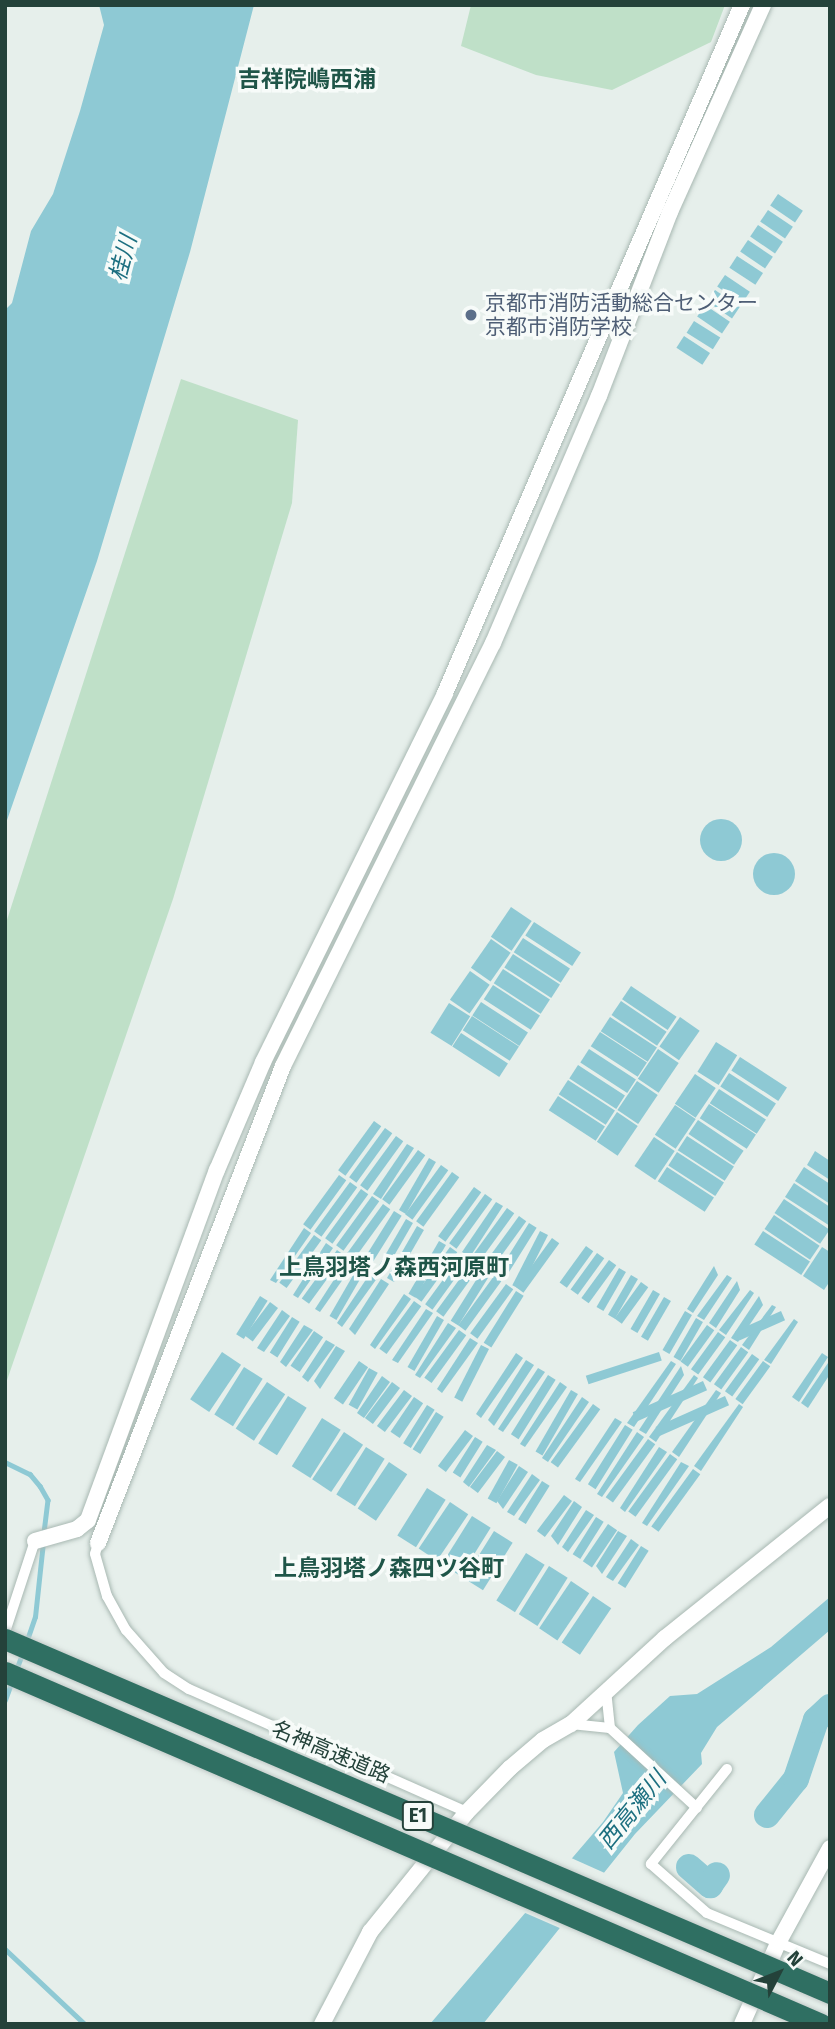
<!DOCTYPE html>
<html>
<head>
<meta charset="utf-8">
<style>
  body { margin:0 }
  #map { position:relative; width:835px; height:2029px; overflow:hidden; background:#e6efeb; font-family:"Fira Sans","Noto Sans JP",sans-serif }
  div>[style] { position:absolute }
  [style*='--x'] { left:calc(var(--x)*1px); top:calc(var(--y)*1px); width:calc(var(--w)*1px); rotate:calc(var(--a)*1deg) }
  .green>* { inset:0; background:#bfe0c8 }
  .water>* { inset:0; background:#8ec9d4; transform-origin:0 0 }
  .round { border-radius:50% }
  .pier>* { inset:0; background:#e6efeb }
  .stream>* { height:4.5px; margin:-2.25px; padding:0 2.25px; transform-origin:2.25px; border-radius:2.25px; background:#8ec9d4 }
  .river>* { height:26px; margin:-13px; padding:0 13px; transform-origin:13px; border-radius:13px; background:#8ec9d4 }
  .roads { filter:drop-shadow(0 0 2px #a8b8b2) drop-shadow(0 0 2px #a8b8b2) }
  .street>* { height:10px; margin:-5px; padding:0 5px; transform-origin:5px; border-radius:5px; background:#fff }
  .secondary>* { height:16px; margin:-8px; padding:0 8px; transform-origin:8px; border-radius:8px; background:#fff }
  .bridges { filter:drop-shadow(0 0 2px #c2cac8) drop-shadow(0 0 2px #c2cac8) }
  .highway-bridge>* { height:21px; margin:-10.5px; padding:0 10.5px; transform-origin:10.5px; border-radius:10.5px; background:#2f6f62 }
  .dots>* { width:19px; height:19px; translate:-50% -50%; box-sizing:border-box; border:4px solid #f7fbf9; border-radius:50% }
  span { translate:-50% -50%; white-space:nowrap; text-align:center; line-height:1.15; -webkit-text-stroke:7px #f7fbf9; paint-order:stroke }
  .shield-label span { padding:2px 5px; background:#f7fbf9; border:2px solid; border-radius:5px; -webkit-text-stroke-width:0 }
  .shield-label { font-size:19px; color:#24423a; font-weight:700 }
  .service-label { font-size:21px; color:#4e5e75 }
  .left { translate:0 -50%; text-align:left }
  .street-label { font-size:21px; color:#24423a }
  .neighbourhood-label { font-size:23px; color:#1f5548; font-weight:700 }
  .water-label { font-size:23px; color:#1c6f80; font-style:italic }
  .frame { position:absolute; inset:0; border:7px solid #24423a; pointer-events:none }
  .north { position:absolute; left:744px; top:1938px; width:70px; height:70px; -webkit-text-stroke:5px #f7fbf9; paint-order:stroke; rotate:48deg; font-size:19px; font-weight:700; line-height:28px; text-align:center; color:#24423a }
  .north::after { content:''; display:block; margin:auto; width:24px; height:32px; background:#24423a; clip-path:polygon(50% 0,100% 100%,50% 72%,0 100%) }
</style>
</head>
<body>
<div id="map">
  <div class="green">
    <div style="clip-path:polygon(471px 5px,599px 6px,725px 5px,711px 42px,612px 90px,536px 75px,461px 46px)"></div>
    <div style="clip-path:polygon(181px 379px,298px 420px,292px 503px,173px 899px,5px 1386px,5px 926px)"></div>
  </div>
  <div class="water">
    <div style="clip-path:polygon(99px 5px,254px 5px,190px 252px,97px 561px,5px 826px,5px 310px,12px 303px,31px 231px,53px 194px,80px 111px,104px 25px)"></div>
    <div style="left:778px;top:194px;width:30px;height:14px;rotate:34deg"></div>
    <div style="left:768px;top:210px;width:30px;height:14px;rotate:34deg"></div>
    <div style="left:758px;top:225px;width:30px;height:14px;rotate:34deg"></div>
    <div style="left:748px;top:240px;width:30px;height:14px;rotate:34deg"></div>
    <div style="left:737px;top:256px;width:31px;height:14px;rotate:33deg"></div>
    <div style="left:725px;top:275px;width:30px;height:14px;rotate:34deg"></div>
    <div style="left:715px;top:290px;width:30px;height:14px;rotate:34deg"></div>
    <div style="left:705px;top:305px;width:30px;height:14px;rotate:34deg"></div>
    <div style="left:694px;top:321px;width:31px;height:14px;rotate:32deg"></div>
    <div style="left:684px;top:336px;width:31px;height:14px;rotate:33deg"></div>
    <div class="round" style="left:700px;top:819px;width:42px;height:42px"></div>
    <div class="round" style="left:753px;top:853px;width:42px;height:42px"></div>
    <div style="left:511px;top:907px;width:25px;height:36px;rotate:34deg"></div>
    <div style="left:534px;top:922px;width:56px;height:16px;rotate:33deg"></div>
    <div style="left:523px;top:938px;width:56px;height:17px;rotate:33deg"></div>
    <div style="left:491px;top:939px;width:24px;height:35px;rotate:35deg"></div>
    <div style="left:513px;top:954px;width:56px;height:16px;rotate:33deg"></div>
    <div style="left:503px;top:969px;width:56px;height:17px;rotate:33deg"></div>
    <div style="left:470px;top:971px;width:24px;height:35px;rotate:35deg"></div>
    <div style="left:493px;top:985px;width:56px;height:17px;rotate:33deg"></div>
    <div style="left:631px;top:986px;width:55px;height:16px;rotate:34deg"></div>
    <div style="left:621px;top:1001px;width:55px;height:17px;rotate:34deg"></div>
    <div style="left:481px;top:1002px;width:56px;height:16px;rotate:33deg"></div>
    <div style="left:449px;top:1003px;width:25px;height:35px;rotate:32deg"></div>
    <div style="left:472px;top:1016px;width:56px;height:17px;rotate:33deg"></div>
    <div style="left:610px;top:1017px;width:56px;height:17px;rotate:33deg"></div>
    <div style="left:680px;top:1017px;width:24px;height:36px;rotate:35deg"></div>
    <div style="left:600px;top:1032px;width:56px;height:17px;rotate:33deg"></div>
    <div style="left:461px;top:1033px;width:56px;height:16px;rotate:33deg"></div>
    <div style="left:716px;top:1042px;width:25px;height:35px;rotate:32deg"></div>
    <div style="left:589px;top:1049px;width:56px;height:16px;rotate:33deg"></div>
    <div style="left:658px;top:1049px;width:25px;height:36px;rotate:34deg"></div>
    <div style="left:740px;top:1057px;width:56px;height:16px;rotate:33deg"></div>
    <div style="left:578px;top:1065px;width:56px;height:16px;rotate:33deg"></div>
    <div style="left:729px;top:1073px;width:56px;height:16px;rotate:33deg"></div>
    <div style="left:695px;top:1074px;width:25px;height:36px;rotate:34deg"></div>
    <div style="left:568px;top:1080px;width:56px;height:17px;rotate:33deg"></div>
    <div style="left:637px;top:1081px;width:25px;height:35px;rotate:34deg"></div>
    <div style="left:719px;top:1089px;width:56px;height:17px;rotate:33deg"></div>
    <div style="left:558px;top:1096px;width:56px;height:17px;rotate:33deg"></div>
    <div style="left:709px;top:1104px;width:56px;height:17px;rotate:33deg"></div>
    <div style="left:675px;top:1105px;width:25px;height:36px;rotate:34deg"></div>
    <div style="left:617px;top:1112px;width:25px;height:36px;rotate:34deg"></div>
    <div style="left:698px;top:1120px;width:55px;height:17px;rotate:34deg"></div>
    <div style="left:374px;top:1121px;width:9px;height:61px;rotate:36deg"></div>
    <div style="left:385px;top:1128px;width:9px;height:61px;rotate:36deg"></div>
    <div style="left:396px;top:1136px;width:9px;height:61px;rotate:36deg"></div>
    <div style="left:687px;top:1136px;width:56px;height:17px;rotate:33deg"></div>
    <div style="left:654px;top:1137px;width:25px;height:35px;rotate:34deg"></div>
    <div style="clip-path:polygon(407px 1144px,414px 1148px,381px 1199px,373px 1194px)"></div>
    <div style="left:418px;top:1150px;width:9px;height:61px;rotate:36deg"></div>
    <div style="clip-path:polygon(815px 1151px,830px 1161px,830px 1180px,807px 1165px)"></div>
    <div style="left:677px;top:1152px;width:56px;height:16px;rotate:33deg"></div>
    <div style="left:429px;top:1158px;width:8px;height:60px;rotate:30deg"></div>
    <div style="left:441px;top:1165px;width:9px;height:61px;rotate:36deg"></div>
    <div style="left:667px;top:1167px;width:56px;height:17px;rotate:33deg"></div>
    <div style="clip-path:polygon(804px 1167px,830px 1184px,830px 1204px,795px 1181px)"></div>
    <div style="left:452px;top:1172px;width:9px;height:61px;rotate:36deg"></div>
    <div style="left:339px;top:1175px;width:9px;height:61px;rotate:36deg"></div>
    <div style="left:350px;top:1182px;width:9px;height:61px;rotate:36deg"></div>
    <div style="clip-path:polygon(794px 1183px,830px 1207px,830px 1226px,785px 1197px)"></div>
    <div style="left:474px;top:1187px;width:9px;height:61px;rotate:36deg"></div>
    <div style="left:361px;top:1189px;width:9px;height:61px;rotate:36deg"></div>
    <div style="left:485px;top:1194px;width:9px;height:61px;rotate:36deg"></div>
    <div style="left:372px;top:1196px;width:9px;height:61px;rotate:36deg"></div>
    <div style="left:784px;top:1199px;width:55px;height:17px;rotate:34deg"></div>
    <div style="clip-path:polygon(496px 1202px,503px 1206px,470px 1257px,462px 1252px)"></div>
    <div style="left:383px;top:1204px;width:9px;height:61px;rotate:36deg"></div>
    <div style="left:507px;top:1208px;width:9px;height:61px;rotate:36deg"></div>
    <div style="left:394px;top:1211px;width:9px;height:61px;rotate:32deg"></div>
    <div style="left:774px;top:1215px;width:55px;height:17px;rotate:34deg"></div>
    <div style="left:519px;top:1216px;width:9px;height:61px;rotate:36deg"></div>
    <div style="left:406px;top:1219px;width:8px;height:60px;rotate:30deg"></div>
    <div style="left:529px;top:1223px;width:9px;height:61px;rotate:32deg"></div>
    <div style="left:417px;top:1226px;width:8px;height:60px;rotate:30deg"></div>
    <div style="clip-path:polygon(304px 1228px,311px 1233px,276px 1283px,270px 1280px)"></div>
    <div style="left:540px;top:1231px;width:9px;height:61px;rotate:27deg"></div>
    <div style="left:763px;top:1231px;width:56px;height:16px;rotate:33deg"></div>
    <div style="left:314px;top:1235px;width:9px;height:59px;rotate:36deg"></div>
    <div style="left:552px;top:1238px;width:9px;height:61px;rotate:36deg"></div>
    <div style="left:439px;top:1241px;width:8px;height:61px;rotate:30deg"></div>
    <div style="clip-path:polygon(326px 1243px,333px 1248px,298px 1298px,293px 1295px)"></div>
    <div style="left:586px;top:1246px;width:9px;height:45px;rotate:36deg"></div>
    <div style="left:450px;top:1247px;width:9px;height:61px;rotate:36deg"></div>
    <div style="clip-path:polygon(822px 1247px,830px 1252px,830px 1281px,824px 1290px,803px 1276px)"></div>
    <div style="left:337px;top:1250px;width:9px;height:60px;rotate:36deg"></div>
    <div style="left:597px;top:1253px;width:9px;height:45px;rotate:36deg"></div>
    <div style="left:461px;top:1255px;width:9px;height:61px;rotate:36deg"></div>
    <div style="clip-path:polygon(348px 1258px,355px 1262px,320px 1312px,315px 1309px)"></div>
    <div style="left:609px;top:1260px;width:9px;height:47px;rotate:36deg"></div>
    <div style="left:472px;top:1262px;width:9px;height:61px;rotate:36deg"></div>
    <div style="left:359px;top:1265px;width:8px;height:59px;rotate:30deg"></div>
    <div style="clip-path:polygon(714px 1266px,718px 1275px,693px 1313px,687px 1309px)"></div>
    <div style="left:619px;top:1268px;width:8px;height:45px;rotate:30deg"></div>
    <div style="left:483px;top:1269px;width:9px;height:61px;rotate:32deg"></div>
    <div style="clip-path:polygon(371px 1272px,378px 1277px,342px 1327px,337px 1323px)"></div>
    <div style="left:631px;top:1275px;width:8px;height:46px;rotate:30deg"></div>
    <div style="clip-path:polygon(727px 1275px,732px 1278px,704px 1320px,697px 1316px)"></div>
    <div style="left:494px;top:1276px;width:9px;height:61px;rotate:36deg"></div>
    <div style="clip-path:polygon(381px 1279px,389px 1284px,355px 1335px,349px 1329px)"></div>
    <div style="clip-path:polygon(737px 1281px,740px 1290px,716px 1328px,709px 1323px)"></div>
    <div style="left:641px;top:1282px;width:9px;height:45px;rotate:36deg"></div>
    <div style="left:506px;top:1284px;width:9px;height:61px;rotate:36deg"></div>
    <div style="left:653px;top:1290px;width:8px;height:45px;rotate:30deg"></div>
    <div style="clip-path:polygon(750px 1290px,754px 1293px,726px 1335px,719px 1330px)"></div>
    <div style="left:516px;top:1291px;width:9px;height:61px;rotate:32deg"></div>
    <div style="clip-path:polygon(404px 1294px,411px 1299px,375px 1349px,370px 1345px)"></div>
    <div style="left:260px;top:1296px;width:9px;height:45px;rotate:32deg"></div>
    <div style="clip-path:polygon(759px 1296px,763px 1305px,738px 1342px,731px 1338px)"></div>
    <div style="left:664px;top:1297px;width:8px;height:46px;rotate:30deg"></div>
    <div style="left:414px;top:1301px;width:9px;height:59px;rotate:36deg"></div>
    <div style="left:270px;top:1302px;width:10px;height:42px;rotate:37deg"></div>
    <div style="clip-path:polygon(772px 1305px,776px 1307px,749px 1350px,742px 1345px)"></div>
    <div style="clip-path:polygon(426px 1309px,433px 1313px,398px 1363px,392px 1360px)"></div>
    <div style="clip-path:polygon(282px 1310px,290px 1316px,264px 1352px,257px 1348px)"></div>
    <div style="left:685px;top:1311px;width:8px;height:45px;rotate:30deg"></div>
    <div style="left:781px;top:1311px;width:10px;height:50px;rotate:66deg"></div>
    <div style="left:437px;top:1316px;width:8px;height:59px;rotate:30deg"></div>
    <div style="left:292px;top:1317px;width:9px;height:42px;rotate:32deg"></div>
    <div style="left:696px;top:1318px;width:8px;height:45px;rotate:30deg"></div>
    <div style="clip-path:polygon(794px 1319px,798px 1322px,771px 1364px,764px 1360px)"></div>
    <div style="clip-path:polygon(448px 1323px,456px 1328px,420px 1378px,415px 1375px)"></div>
    <div style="clip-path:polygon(304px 1325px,313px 1330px,286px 1367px,280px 1362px)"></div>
    <div style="left:707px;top:1325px;width:9px;height:45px;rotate:36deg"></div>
    <div style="left:459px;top:1330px;width:9px;height:59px;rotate:36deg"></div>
    <div style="left:314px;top:1331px;width:11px;height:42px;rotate:34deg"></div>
    <div style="left:718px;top:1332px;width:9px;height:46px;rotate:36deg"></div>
    <div style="clip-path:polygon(470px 1338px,478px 1343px,442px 1393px,437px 1389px)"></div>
    <div style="clip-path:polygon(326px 1340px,335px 1345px,308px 1382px,302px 1377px)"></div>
    <div style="left:730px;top:1340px;width:9px;height:46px;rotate:36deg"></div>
    <div style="left:481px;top:1345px;width:9px;height:59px;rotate:27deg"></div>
    <div style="clip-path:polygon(336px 1346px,345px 1351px,320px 1389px,314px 1381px)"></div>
    <div style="left:741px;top:1347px;width:9px;height:46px;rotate:36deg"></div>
    <div style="left:222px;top:1352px;width:23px;height:57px;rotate:34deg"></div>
    <div style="left:659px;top:1352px;width:9px;height:77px;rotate:72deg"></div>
    <div style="clip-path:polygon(516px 1353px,523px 1358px,481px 1418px,476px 1414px)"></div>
    <div style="clip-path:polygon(822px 1353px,828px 1357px,799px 1402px,792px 1397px)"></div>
    <div style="left:752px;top:1354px;width:9px;height:46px;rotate:36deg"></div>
    <div style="clip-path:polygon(526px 1360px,534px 1365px,494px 1426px,488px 1420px)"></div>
    <div style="clip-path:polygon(830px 1360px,830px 1374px,808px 1408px,801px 1403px)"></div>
    <div style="left:359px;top:1361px;width:11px;height:45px;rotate:34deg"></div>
    <div style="clip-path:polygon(671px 1361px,676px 1364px,634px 1427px,627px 1423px)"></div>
    <div style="left:763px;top:1361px;width:9px;height:47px;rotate:36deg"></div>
    <div style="clip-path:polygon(681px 1366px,684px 1375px,646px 1434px,639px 1430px)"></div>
    <div style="left:244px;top:1367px;width:22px;height:56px;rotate:32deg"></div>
    <div style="left:369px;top:1368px;width:10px;height:42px;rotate:29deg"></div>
    <div style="clip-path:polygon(538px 1368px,545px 1372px,503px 1432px,498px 1429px)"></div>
    <div style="left:548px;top:1375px;width:9px;height:70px;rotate:32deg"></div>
    <div style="clip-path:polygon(694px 1375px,698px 1378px,656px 1442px,649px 1437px)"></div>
    <div style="clip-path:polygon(382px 1376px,390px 1382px,364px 1418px,357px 1413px)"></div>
    <div style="left:703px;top:1381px;width:10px;height:77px;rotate:66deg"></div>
    <div style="left:267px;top:1382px;width:22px;height:56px;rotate:34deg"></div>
    <div style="left:392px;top:1382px;width:10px;height:45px;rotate:37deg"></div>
    <div style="clip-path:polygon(560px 1382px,567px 1387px,525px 1447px,520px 1444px)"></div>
    <div style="left:404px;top:1390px;width:10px;height:45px;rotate:37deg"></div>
    <div style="left:571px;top:1390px;width:8px;height:71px;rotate:30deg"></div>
    <div style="clip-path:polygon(716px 1390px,721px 1393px,679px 1457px,672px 1452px)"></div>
    <div style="left:288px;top:1396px;width:22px;height:56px;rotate:32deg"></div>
    <div style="left:725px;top:1396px;width:10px;height:76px;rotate:66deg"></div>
    <div style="left:414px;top:1397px;width:11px;height:42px;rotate:34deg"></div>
    <div style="clip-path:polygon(582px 1397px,589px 1402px,548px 1462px,542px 1458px)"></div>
    <div style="left:593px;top:1404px;width:9px;height:72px;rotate:36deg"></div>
    <div style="clip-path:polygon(739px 1404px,743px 1407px,701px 1471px,694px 1466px)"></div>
    <div style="left:427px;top:1405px;width:9px;height:45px;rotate:32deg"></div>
    <div style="left:436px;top:1412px;width:9px;height:44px;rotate:32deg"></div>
    <div style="left:322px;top:1418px;width:22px;height:57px;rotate:32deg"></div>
    <div style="clip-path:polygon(615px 1418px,622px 1422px,580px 1482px,575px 1479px)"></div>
    <div style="left:625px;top:1425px;width:9px;height:70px;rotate:32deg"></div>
    <div style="left:465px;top:1430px;width:10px;height:45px;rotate:37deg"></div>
    <div style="left:344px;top:1432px;width:23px;height:57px;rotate:34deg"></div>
    <div style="clip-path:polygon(637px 1432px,644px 1437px,602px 1497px,597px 1494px)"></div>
    <div style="left:475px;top:1437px;width:9px;height:42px;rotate:32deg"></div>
    <div style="left:648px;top:1439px;width:9px;height:72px;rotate:36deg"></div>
    <div style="clip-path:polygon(487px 1445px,496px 1450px,469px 1487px,463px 1482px)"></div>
    <div style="left:366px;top:1447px;width:22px;height:56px;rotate:32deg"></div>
    <div style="clip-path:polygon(659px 1447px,667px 1452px,625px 1512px,620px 1508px)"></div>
    <div style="left:497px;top:1451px;width:10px;height:45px;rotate:37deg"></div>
    <div style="left:670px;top:1454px;width:9px;height:71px;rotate:36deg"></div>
    <div style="left:509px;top:1460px;width:10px;height:44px;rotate:29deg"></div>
    <div style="left:389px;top:1462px;width:22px;height:56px;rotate:34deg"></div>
    <div style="clip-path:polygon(681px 1462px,689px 1466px,647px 1526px,642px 1523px)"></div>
    <div style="clip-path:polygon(519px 1466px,528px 1472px,503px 1509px,497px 1501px)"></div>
    <div style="left:693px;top:1469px;width:9px;height:71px;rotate:36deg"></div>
    <div style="clip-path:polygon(532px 1474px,540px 1480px,514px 1516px,507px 1512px)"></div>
    <div style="left:542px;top:1481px;width:9px;height:45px;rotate:32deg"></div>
    <div style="left:427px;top:1488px;width:22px;height:56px;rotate:32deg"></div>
    <div style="left:564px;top:1495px;width:10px;height:45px;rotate:37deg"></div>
    <div style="clip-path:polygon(574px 1501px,582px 1507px,558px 1545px,551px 1536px)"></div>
    <div style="left:450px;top:1502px;width:22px;height:56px;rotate:34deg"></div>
    <div style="clip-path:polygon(586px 1510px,594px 1515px,568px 1552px,562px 1547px)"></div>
    <div style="left:472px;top:1516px;width:22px;height:57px;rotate:32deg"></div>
    <div style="left:596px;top:1517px;width:9px;height:44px;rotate:32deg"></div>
    <div style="left:608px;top:1524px;width:11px;height:45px;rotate:34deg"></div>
    <div style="left:494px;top:1531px;width:22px;height:56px;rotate:32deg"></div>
    <div style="clip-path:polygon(618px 1531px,627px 1536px,602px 1574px,596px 1566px)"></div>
    <div style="clip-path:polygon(631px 1539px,639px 1545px,613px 1581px,606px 1577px)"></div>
    <div style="left:641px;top:1546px;width:9px;height:44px;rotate:32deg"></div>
    <div style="left:526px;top:1553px;width:22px;height:56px;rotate:32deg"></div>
    <div style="left:549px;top:1566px;width:22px;height:57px;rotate:32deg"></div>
    <div style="left:571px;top:1581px;width:22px;height:57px;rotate:34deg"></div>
    <div style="left:593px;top:1596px;width:22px;height:56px;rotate:34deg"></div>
    <div style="clip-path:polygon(830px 1597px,830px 1630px,717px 1727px,701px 1753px,702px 1764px,635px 1834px,483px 2024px,430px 2024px,603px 1822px,623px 1793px,614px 1752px,638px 1725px,670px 1696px,697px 1694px,771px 1647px)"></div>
  </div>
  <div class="pier">
    <div style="clip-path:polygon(569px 1857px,607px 1874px,562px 1929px,523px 1912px)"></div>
  </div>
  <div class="stream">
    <div style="--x:5;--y:1462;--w:28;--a:26"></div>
    <div style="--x:30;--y:1474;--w:16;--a:50"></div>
    <div style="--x:40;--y:1486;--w:16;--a:60"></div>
    <div style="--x:48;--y:1500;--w:34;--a:97"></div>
    <div style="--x:27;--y:1640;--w:24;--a:-71"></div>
    <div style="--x:35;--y:1617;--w:75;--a:-83.9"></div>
    <div style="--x:16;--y:1670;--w:19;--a:-69"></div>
    <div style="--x:5;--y:1700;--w:20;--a:-70"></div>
    <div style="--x:5;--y:1949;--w:110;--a:43.2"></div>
  </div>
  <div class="river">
    <div style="--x:767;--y:1815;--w:46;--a:-51.1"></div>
    <div style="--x:796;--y:1779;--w:62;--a:-71.3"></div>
    <div style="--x:816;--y:1720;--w:19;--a:-43"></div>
    <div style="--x:689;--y:1867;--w:28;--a:41"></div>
    <div style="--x:710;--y:1885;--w:12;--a:-55"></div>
  </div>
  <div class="roads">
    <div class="street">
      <div style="--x:98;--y:1543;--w:11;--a:105"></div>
      <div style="--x:95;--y:1554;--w:44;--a:74.1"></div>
      <div style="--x:107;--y:1596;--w:39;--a:61"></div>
      <div style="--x:126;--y:1630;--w:57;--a:48.5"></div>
      <div style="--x:164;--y:1673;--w:30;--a:33"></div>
      <div style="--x:189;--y:1689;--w:304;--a:23.9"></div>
      <div style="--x:5;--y:1632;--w:96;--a:-71.8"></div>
      <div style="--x:571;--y:1724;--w:39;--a:6"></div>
      <div style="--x:610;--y:1728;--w:36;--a:-96"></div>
      <div style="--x:610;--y:1728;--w:118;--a:42.6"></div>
      <div style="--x:727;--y:1769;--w:122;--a:128.7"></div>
      <div style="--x:651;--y:1864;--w:74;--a:41.2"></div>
      <div style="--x:707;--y:1913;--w:133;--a:22.5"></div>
    </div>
    <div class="secondary">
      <div style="--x:35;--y:1541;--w:44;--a:-15.9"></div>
      <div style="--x:77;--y:1529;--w:14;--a:-39"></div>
      <div style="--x:88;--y:1520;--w:373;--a:-69.8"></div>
      <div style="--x:217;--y:1170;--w:117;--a:-66.9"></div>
      <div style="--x:263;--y:1062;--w:411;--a:-63.7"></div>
      <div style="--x:445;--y:693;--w:749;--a:-66.65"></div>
      <div style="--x:98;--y:1543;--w:512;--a:-68.8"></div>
      <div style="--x:283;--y:1066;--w:472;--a:-63.6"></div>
      <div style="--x:493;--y:643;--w:269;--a:-66.8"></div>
      <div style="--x:599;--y:396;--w:197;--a:-68.9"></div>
      <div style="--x:670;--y:212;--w:227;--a:-65.8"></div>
      <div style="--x:322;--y:2024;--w:104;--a:-62.4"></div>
      <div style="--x:370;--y:1932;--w:154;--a:-51.1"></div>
      <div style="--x:467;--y:1812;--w:62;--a:-45.7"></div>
      <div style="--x:510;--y:1768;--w:43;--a:-40.3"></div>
      <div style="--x:543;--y:1740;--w:32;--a:-30"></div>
      <div style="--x:571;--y:1724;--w:127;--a:-42.5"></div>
      <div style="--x:665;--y:1638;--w:211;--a:-38.7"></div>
      <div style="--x:742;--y:2024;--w:89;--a:-66"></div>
      <div style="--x:778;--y:1943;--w:108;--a:-61.3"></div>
    </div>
  </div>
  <div class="bridges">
    <div class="highway-bridge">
      <div style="--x:5;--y:1639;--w:898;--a:23.22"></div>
      <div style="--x:5;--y:1672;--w:889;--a:23.33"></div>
    </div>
  </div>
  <div class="dots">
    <div style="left:471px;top:315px;background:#5c6f8a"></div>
  </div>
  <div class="shield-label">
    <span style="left:418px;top:1816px">E1</span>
  </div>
  <div class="service-label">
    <span class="left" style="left:485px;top:315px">京都市消防活動総合センター<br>京都市消防学校</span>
  </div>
  <div class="street-label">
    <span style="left:331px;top:1752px;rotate:23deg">名神高速道路</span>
  </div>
  <div class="neighbourhood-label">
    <span style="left:307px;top:79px">吉祥院嶋西浦</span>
    <span style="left:394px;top:1267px">上鳥羽塔ノ森西河原町</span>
    <span style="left:389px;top:1568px">上鳥羽塔ノ森四ツ谷町</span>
  </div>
  <div class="water-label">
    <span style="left:123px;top:258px;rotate:-75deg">桂川</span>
    <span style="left:632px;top:1810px;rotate:-51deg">西高瀬川</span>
  </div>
  <div class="frame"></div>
  <div class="north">N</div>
</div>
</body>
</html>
